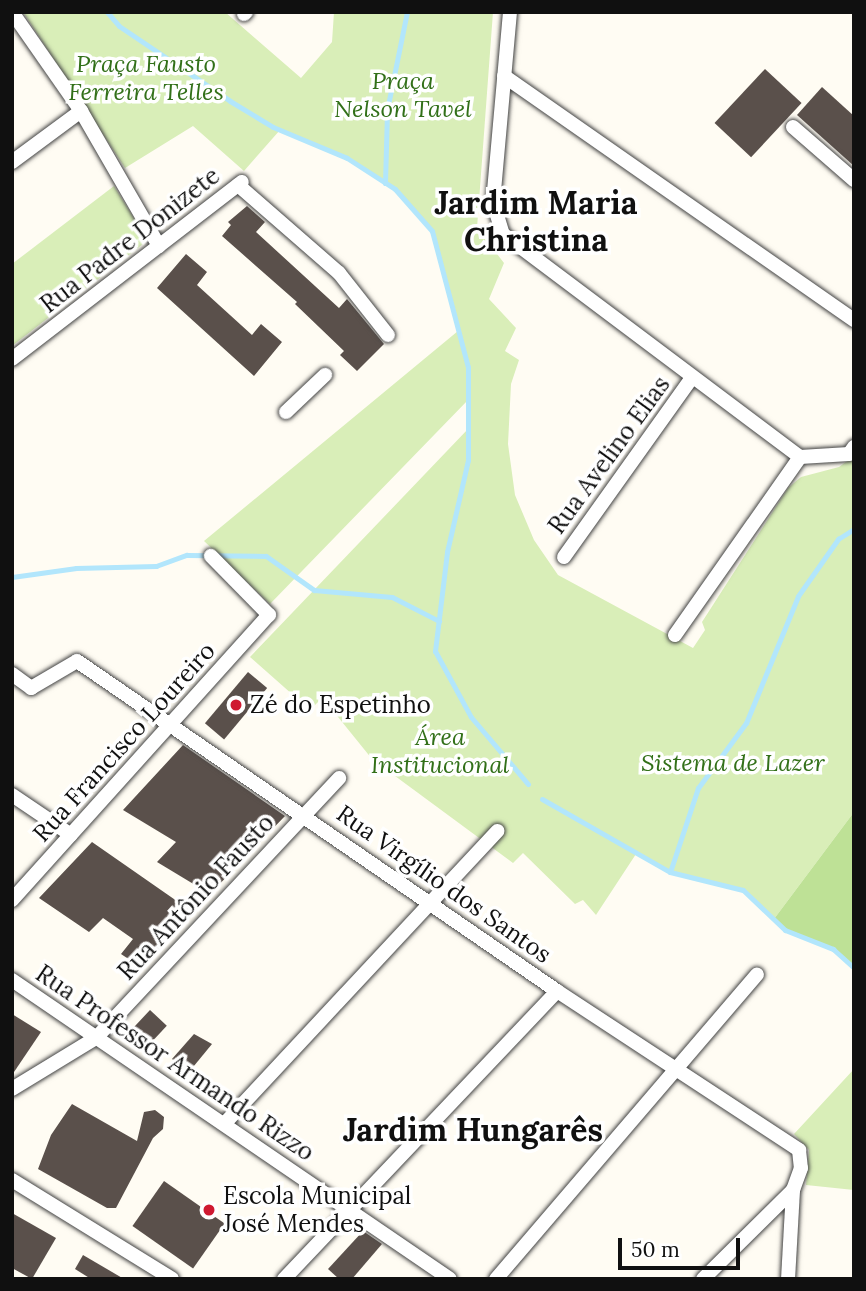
<!DOCTYPE html>
<html>
<head>
<meta charset="utf-8">
<style>
  body { margin:0 }
  #map { position:relative; width:866px; height:1291px; overflow:hidden; background:#fffcf3; font-family:Lora,serif }
  div>[style] { position:absolute }
  [style*='--x'] { left:calc(var(--x)*1px); top:calc(var(--y)*1px); width:calc(var(--w)*1px); rotate:calc(var(--a)*1deg) }
  .green>* { inset:0; background:#d9eeb8 }
  .forest>* { inset:0; background:#bee196 }
  .stream>* { height:5px; margin:-2.5px; padding:0 2.5px; transform-origin:2.5px; border-radius:2.5px; background:#b2e6fc }
  .building>* { inset:0; background:#5a504b; transform-origin:0 0 }
  .roads { filter:drop-shadow(0 0 2px #434343) drop-shadow(0 0 2px #434343) }
  .street>* { height:14px; margin:-7px; padding:0 7px; transform-origin:7px; border-radius:7px; background:#fff }
  .dots>* { width:19px; height:19px; translate:-50% -50%; box-sizing:border-box; border:4px solid #fff; border-radius:50% }
  span { translate:-50% -50%; white-space:nowrap; text-align:center; line-height:1.15; -webkit-text-stroke:7px #fff; paint-order:stroke }
  .park-label { font-size:24px; color:#327019; font-style:italic }
  .street-label { font-size:24px; color:#101010 }
  .poi-label { font-size:24px; color:#101010 }
  .left { translate:0 -50%; text-align:left }
  .district-label { font-size:32px; color:#101010; font-weight:700 }
  .frame { position:absolute; inset:0; border:14px solid #101010; pointer-events:none }
  .scale { position:absolute; left:618px; top:1238px; width:122px; height:32px; box-sizing:border-box; border:4px solid #101010; border-top:0; padding-left:9px; font-size:21px; line-height:24px; white-space:nowrap; color:#101010; -webkit-text-stroke:5px #fff; paint-order:stroke }
</style>
</head>
<body>
<div id="map">
  <div class="green">
    <div style="clip-path:polygon(23px 12px,225px 12px,301px 78px,332px 42px,334px 12px,493px 12px,477px 228px,504px 263px,489px 299px,516px 328px,505px 351px,519px 360px,511px 384px,508px 444px,515px 495px,534px 540px,558px 575px,693px 648px,705px 630px,702px 622px,788px 488px,801px 477px,839px 467px,854px 456px,854px 812px,774px 919px,743px 890px,670px 872px,636px 854px,596px 915px,583px 900px,575px 904px,523px 853px,513px 863px,372px 759px,334px 712px,319px 701px,310px 710px,250px 657px,468px 429px,468px 400px,270px 604px,204px 541px,458px 331px,432px 231px,395px 189px,347px 158px,280px 130px,244px 171px,193px 126px,125px 168px)"></div>
    <div style="clip-path:polygon(114px 186px,142px 231px,143px 244px,12px 346px,12px 264px)"></div>
    <div style="clip-path:polygon(854px 1069px,854px 1190px,806px 1185px,809px 1150px,794px 1134px)"></div>
  </div>
  <div class="forest">
    <div style="clip-path:polygon(854px 812px,854px 968px,833px 949px,785px 930px,774px 919px)"></div>
  </div>
  <div class="stream">
    <div style="--x:107;--y:12;--w:18;--a:49"></div>
    <div style="--x:119;--y:26;--w:134;--a:34"></div>
    <div style="--x:230;--y:101;--w:50;--a:31.2"></div>
    <div style="--x:273;--y:127;--w:80;--a:22.7"></div>
    <div style="--x:347;--y:158;--w:57;--a:32.9"></div>
    <div style="--x:395;--y:189;--w:56;--a:48.6"></div>
    <div style="--x:432;--y:231;--w:141;--a:75.2"></div>
    <div style="--x:468;--y:367;--w:93;--a:90"></div>
    <div style="--x:468;--y:460;--w:94;--a:102.9"></div>
    <div style="--x:447;--y:552;--w:100;--a:96.9"></div>
    <div style="--x:435;--y:651;--w:75;--a:61.4"></div>
    <div style="--x:471;--y:717;--w:88;--a:49.6"></div>
    <div style="--x:385;--y:183;--w:73;--a:-88.4"></div>
    <div style="--x:387;--y:110;--w:100;--a:-78.5"></div>
    <div style="--x:12;--y:577;--w:65;--a:-8"></div>
    <div style="--x:76;--y:568;--w:80;--a:-1.4"></div>
    <div style="--x:156;--y:566;--w:33;--a:-20"></div>
    <div style="--x:187;--y:555;--w:79;--a:0.7"></div>
    <div style="--x:266;--y:556;--w:59;--a:35.3"></div>
    <div style="--x:314;--y:590;--w:78;--a:5.1"></div>
    <div style="--x:392;--y:597;--w:53;--a:27.1"></div>
    <div style="--x:542;--y:799;--w:147;--a:29.7"></div>
    <div style="--x:670;--y:872;--w:75;--a:13.9"></div>
    <div style="--x:743;--y:890;--w:58;--a:43.6"></div>
    <div style="--x:785;--y:930;--w:52;--a:21.6"></div>
    <div style="--x:833;--y:949;--w:28;--a:42"></div>
    <div style="--x:670;--y:872;--w:89;--a:-71.6"></div>
    <div style="--x:698;--y:788;--w:81;--a:-53.6"></div>
    <div style="--x:746;--y:723;--w:137;--a:-67.7"></div>
    <div style="--x:798;--y:596;--w:70;--a:-54.9"></div>
    <div style="--x:838;--y:539;--w:19;--a:-32"></div>
  </div>
  <div class="building">
    <div style="left:765px;top:69px;width:50px;height:74px;rotate:43deg"></div>
    <div style="clip-path:polygon(822px 87px,854px 116px,854px 166px,797px 115px)"></div>
    <div style="clip-path:polygon(247px 206px,265px 222px,256px 232px,339px 308px,347px 299px,384px 344px,357px 371px,340px 355px,344px 351px,295px 304px,297px 302px,222px 236px,231px 225px,228px 222px)"></div>
    <div style="clip-path:polygon(186px 254px,207px 272px,197px 285px,252px 335px,261px 324px,282px 342px,254px 376px,157px 288px)"></div>
    <div style="left:248px;top:672px;width:25px;height:67px;rotate:40deg"></div>
    <div style="clip-path:polygon(183px 745px,285px 816px,210px 894px,157px 862px,176px 842px,123px 810px)"></div>
    <div style="clip-path:polygon(92px 842px,194px 913px,142px 968px,121px 954px,133px 939px,103px 918px,89px 932px,39px 898px)"></div>
    <div style="left:150px;top:1010px;width:23px;height:24px;rotate:43deg"></div>
    <div style="clip-path:polygon(12px 1014px,41px 1032px,12px 1075px)"></div>
    <div style="clip-path:polygon(194px 1034px,212px 1044px,189px 1072px,172px 1059px)"></div>
    <div style="clip-path:polygon(72px 1104px,137px 1141px,144px 1112px,155px 1110px,164px 1117px,163px 1129px,153px 1138px,116px 1208px,107px 1208px,38px 1169px,51px 1135px)"></div>
    <div style="left:164px;top:1181px;width:74px;height:55px;rotate:35deg"></div>
    <div style="clip-path:polygon(12px 1213px,56px 1238px,32px 1279px,12px 1268px)"></div>
    <div style="clip-path:polygon(363px 1231px,382px 1244px,352px 1279px,339px 1279px,328px 1269px)"></div>
    <div style="clip-path:polygon(83px 1255px,124px 1279px,91px 1279px,75px 1269px)"></div>
  </div>
  <div class="roads">
    <div class="street">
      <div style="--x:12;--y:12;--w:121;--a:55.1"></div>
      <div style="--x:81;--y:111;--w:156;--a:60"></div>
      <div style="--x:510;--y:12;--w:191;--a:95.1"></div>
      <div style="--x:493;--y:202;--w:34;--a:73"></div>
      <div style="--x:503;--y:234;--w:371;--a:36.9"></div>
      <div style="--x:244;--y:14;--w:3;--a:-45"></div>
      <div style="--x:504;--y:76;--w:427;--a:34.9"></div>
      <div style="--x:793;--y:127;--w:81;--a:41"></div>
      <div style="--x:12;--y:162;--w:86;--a:-36.5"></div>
      <div style="--x:238;--y:185;--w:134;--a:41.1"></div>
      <div style="--x:339;--y:273;--w:79;--a:51.7"></div>
      <div style="--x:12;--y:359;--w:290;--a:-37.6"></div>
      <div style="--x:286;--y:412;--w:54;--a:-43.5"></div>
      <div style="--x:564;--y:557;--w:219;--a:-54.5"></div>
      <div style="--x:675;--y:635;--w:218;--a:-54.9"></div>
      <div style="--x:800;--y:457;--w:49;--a:-3.5"></div>
      <div style="--x:849;--y:454;--w:9;--a:-54"></div>
      <div style="--x:12;--y:674;--w:24;--a:36"></div>
      <div style="--x:31;--y:688;--w:53;--a:-30.4"></div>
      <div style="--x:77;--y:661;--w:582;--a:34.51"></div>
      <div style="--x:557;--y:991;--w:290;--a:33.3"></div>
      <div style="--x:799;--y:1150;--w:18;--a:84"></div>
      <div style="--x:801;--y:1168;--w:23;--a:110"></div>
      <div style="--x:793;--y:1190;--w:89;--a:93.2"></div>
      <div style="--x:12;--y:795;--w:71;--a:34.1"></div>
      <div style="--x:12;--y:900;--w:384;--a:-48"></div>
      <div style="--x:269;--y:615;--w:83;--a:-134.5"></div>
      <div style="--x:12;--y:980;--w:530;--a:34.32"></div>
      <div style="--x:12;--y:1089;--w:98;--a:-31.3"></div>
      <div style="--x:96;--y:1038;--w:356;--a:-46.9"></div>
      <div style="--x:226;--y:1122;--w:398;--a:-47"></div>
      <div style="--x:12;--y:1180;--w:188;--a:31.7"></div>
      <div style="--x:284;--y:1279;--w:397;--a:-46.5"></div>
      <div style="--x:496;--y:1279;--w:401;--a:-49.4"></div>
      <div style="--x:703;--y:1279;--w:127;--a:-44.7"></div>
    </div>
  </div>
  <div class="dots">
    <div style="left:236px;top:705px;background:#cf1931"></div>
    <div style="left:209px;top:1210px;background:#cf1931"></div>
  </div>
  <div class="park-label">
    <span style="left:146px;top:78px">Praça Fausto<br>Ferreira Telles</span>
    <span style="left:403px;top:95px">Praça<br>Nelson Tavel</span>
    <span style="left:440px;top:751px">Área<br>Institucional</span>
    <span style="left:733px;top:763px">Sistema de Lazer</span>
  </div>
  <div class="street-label">
    <span style="left:130px;top:240px;rotate:-38deg">Rua Padre Donizete</span>
    <span style="left:609px;top:455px;rotate:-54deg">Rua Avelino Elias</span>
    <span style="left:124px;top:742px;rotate:-48deg">Rua Francisco Loureiro</span>
    <span style="left:444px;top:884px;rotate:35deg">Rua Virgílio dos Santos</span>
    <span style="left:196px;top:897px;rotate:-47deg">Rua Antônio Fausto</span>
    <span style="left:175px;top:1063px;rotate:34deg">Rua Professor Armando Rizzo</span>
  </div>
  <div class="poi-label">
    <span class="left" style="left:250px;top:705px">Zé do Espetinho</span>
    <span class="left" style="left:223px;top:1210px">Escola Municipal<br>José Mendes</span>
  </div>
  <div class="district-label">
    <span style="left:536px;top:222px">Jardim Maria<br>Christina</span>
    <span style="left:473px;top:1130px">Jardim Hungarês</span>
  </div>
  <div class="frame"></div>
  <div class="scale">50 m</div>
</div>
</body>
</html>
